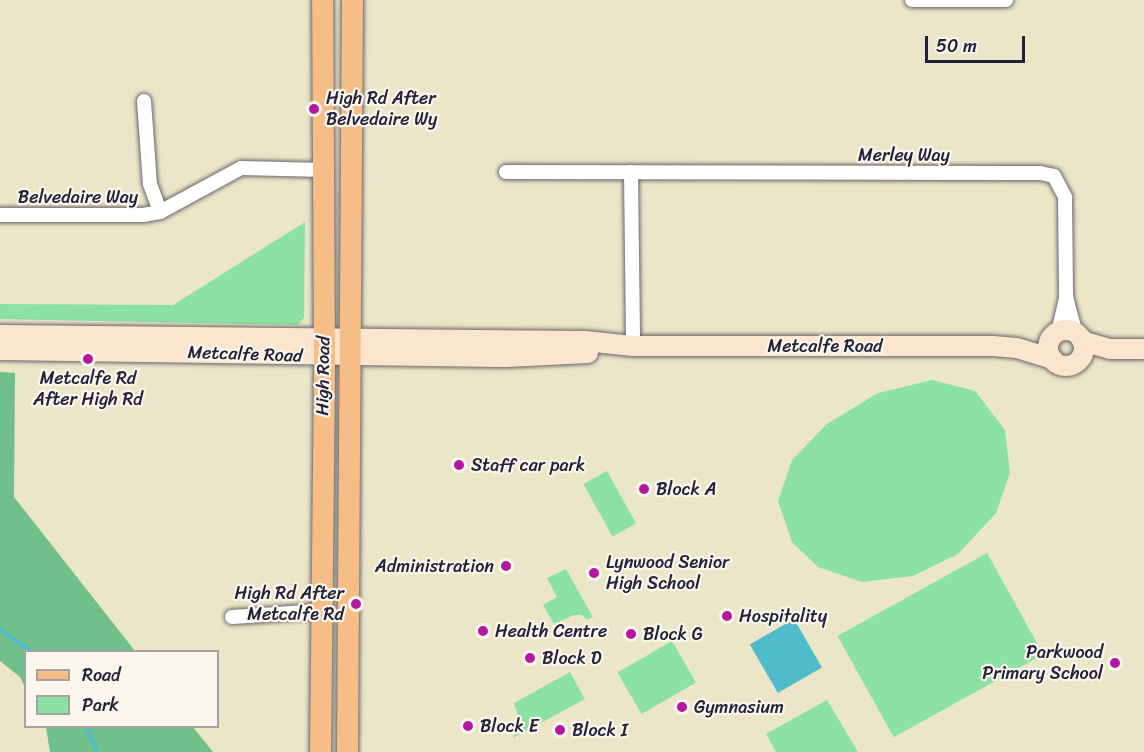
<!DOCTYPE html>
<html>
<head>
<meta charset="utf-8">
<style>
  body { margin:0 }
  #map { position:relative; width:1144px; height:752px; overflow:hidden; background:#ece6c9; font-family:Sriracha,sans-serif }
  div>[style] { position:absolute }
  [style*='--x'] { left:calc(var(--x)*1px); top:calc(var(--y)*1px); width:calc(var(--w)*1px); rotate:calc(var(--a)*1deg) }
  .green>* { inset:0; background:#8ce1a4; transform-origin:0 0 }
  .forest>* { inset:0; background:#71bf8a }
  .water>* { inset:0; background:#50bccb; transform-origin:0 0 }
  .stream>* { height:4px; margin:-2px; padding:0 2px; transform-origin:2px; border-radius:2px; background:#50bccb }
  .roads { filter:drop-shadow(0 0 2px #69676d) drop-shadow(0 0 2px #69676d) }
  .street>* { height:14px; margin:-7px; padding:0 7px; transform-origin:7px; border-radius:7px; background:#fff }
  .secondary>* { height:20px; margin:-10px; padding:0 10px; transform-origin:10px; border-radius:10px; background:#fbe5cf }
  .secondary>.ring { margin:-10px; padding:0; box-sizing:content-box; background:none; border:20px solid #fbe5cf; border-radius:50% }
  .primary>* { height:21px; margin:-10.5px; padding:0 10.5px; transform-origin:10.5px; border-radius:10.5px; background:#f6be86 }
  .dots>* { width:16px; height:16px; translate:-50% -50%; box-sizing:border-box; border:3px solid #fbf7ec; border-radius:50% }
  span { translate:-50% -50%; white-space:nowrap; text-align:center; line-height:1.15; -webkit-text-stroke:4.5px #fbf7ec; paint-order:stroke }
  .poi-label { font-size:18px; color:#22223b }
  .left { translate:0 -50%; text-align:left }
  .right { translate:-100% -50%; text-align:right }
  .street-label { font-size:18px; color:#22223b }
  .legend { position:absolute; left:24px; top:650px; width:195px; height:78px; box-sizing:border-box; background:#fbf7ec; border:2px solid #a4a2a5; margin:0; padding:8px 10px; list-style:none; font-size:18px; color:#22223b }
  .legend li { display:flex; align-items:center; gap:12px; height:30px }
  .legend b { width:30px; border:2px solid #a4a2a5 }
  .scale { position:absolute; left:925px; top:36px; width:100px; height:27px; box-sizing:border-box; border:3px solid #22223b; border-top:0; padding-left:8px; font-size:18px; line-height:21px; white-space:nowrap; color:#22223b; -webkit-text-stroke:4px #fbf7ec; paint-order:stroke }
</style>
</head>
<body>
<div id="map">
  <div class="green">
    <div style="clip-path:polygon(305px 222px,304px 318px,298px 325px,0 319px,0 304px,173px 305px)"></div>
    <div style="clip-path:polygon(932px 380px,975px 391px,1005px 430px,1010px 473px,996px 513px,958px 554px,913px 576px,862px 582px,818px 567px,792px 542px,778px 501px,792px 460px,827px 424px,878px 393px)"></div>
    <div style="left:607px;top:471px;width:60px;height:27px;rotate:61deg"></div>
    <div style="left:987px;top:553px;width:116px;height:171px;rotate:61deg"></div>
    <div style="clip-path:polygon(566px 569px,593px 617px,587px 620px,582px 615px,574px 615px,554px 624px,543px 605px,557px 597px,547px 578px)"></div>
    <div style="left:672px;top:641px;width:48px;height:63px;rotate:60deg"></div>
    <div style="clip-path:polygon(570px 672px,585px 699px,513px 738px,519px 720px,514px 703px)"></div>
    <div style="clip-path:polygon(827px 700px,858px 752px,776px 752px,766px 734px)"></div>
  </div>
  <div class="forest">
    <div style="clip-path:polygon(0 372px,15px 373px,14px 497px,135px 651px,26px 652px,25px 687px,20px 677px,0 661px)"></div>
    <div style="clip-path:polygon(46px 727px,193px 727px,213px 752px,50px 752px)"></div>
  </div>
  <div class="water">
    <div style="left:794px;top:619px;width:56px;height:51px;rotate:60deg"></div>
  </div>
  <div class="stream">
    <div style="--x:0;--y:629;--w:39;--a:36"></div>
    <div style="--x:87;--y:726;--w:28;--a:69"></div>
  </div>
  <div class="roads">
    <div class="street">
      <div style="--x:912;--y:0;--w:94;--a:0"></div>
      <div style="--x:144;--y:101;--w:83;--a:85.9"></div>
      <div style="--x:150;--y:184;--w:30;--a:70"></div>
      <div style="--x:506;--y:172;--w:534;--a:0.11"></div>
      <div style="--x:1040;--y:173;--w:14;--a:12"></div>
      <div style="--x:1054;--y:176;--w:24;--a:62"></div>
      <div style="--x:1065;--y:197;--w:100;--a:89.4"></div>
      <div style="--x:1066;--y:297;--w:38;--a:75"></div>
      <div style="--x:631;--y:172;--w:174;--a:89.3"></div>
      <div style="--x:0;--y:215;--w:143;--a:0"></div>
      <div style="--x:143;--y:215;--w:17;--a:-10"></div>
      <div style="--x:160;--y:212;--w:92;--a:-28.5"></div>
      <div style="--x:241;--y:168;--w:83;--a:1.4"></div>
      <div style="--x:1058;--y:333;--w:37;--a:-77"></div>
      <div style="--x:232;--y:617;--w:90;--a:-3.8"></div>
    </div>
    <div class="secondary">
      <div class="ring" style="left:1048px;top:330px;width:16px;height:16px"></div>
      <div style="--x:0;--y:335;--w:585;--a:0.59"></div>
      <div style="--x:585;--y:341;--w:48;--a:5.9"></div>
      <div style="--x:633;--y:346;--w:360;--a:0"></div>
      <div style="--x:993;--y:346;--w:24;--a:5"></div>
      <div style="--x:1017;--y:348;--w:37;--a:17"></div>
      <div style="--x:1082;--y:341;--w:29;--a:16"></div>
      <div style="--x:1110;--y:349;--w:34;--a:0"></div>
      <div style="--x:0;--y:350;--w:506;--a:0.79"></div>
      <div style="--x:506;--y:357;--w:82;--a:-2.8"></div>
    </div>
    <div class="primary">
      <div style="--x:320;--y:752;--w:396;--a:-89.4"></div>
      <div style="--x:324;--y:356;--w:356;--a:-90.3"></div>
      <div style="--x:347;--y:752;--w:752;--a:-89.62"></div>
    </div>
  </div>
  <div class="dots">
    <div style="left:314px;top:109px;background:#b5179e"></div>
    <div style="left:88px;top:359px;background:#b5179e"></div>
    <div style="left:459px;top:465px;background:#b5179e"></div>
    <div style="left:644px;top:489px;background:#b5179e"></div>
    <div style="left:506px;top:566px;background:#b5179e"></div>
    <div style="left:594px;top:573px;background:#b5179e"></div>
    <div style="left:356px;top:604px;background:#b5179e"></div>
    <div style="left:727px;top:616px;background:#b5179e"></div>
    <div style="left:483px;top:631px;background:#b5179e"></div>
    <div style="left:631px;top:634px;background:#b5179e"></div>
    <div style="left:530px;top:658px;background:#b5179e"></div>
    <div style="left:1115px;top:663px;background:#b5179e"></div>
    <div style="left:682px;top:707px;background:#b5179e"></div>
    <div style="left:468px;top:726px;background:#b5179e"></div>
    <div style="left:560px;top:730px;background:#b5179e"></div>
  </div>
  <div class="poi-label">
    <span class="left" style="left:326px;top:109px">High Rd After<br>Belvedaire Wy</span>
    <span style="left:88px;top:389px">Metcalfe Rd<br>After High Rd</span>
    <span class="left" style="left:471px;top:465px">Staff car park</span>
    <span class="left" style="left:656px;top:489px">Block A</span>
    <span class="left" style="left:606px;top:573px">Lynwood Senior<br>High School</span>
    <span class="right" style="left:494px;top:566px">Administration</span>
    <span class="right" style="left:344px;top:604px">High Rd After<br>Metcalfe Rd</span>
    <span class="left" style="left:739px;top:616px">Hospitality</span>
    <span class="left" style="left:495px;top:631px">Health Centre</span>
    <span class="left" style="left:643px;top:634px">Block G</span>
    <span class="right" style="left:1103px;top:663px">Parkwood<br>Primary School</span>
    <span class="left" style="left:542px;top:658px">Block D</span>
    <span class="left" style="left:694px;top:707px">Gymnasium</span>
    <span class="left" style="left:480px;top:726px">Block E</span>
    <span class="left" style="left:572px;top:730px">Block I</span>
  </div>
  <div class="street-label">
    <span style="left:904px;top:155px">Merley Way</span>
    <span style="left:78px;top:197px">Belvedaire Way</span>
    <span style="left:825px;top:346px">Metcalfe Road</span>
    <span style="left:245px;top:354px;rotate:2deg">Metcalfe Road</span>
    <span style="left:323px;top:376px;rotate:-89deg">High Road</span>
  </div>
  <ul class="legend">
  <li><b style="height:8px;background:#f6be86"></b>Road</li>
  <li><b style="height:16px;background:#8ce1a4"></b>Park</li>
  </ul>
  <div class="scale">50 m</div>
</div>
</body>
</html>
